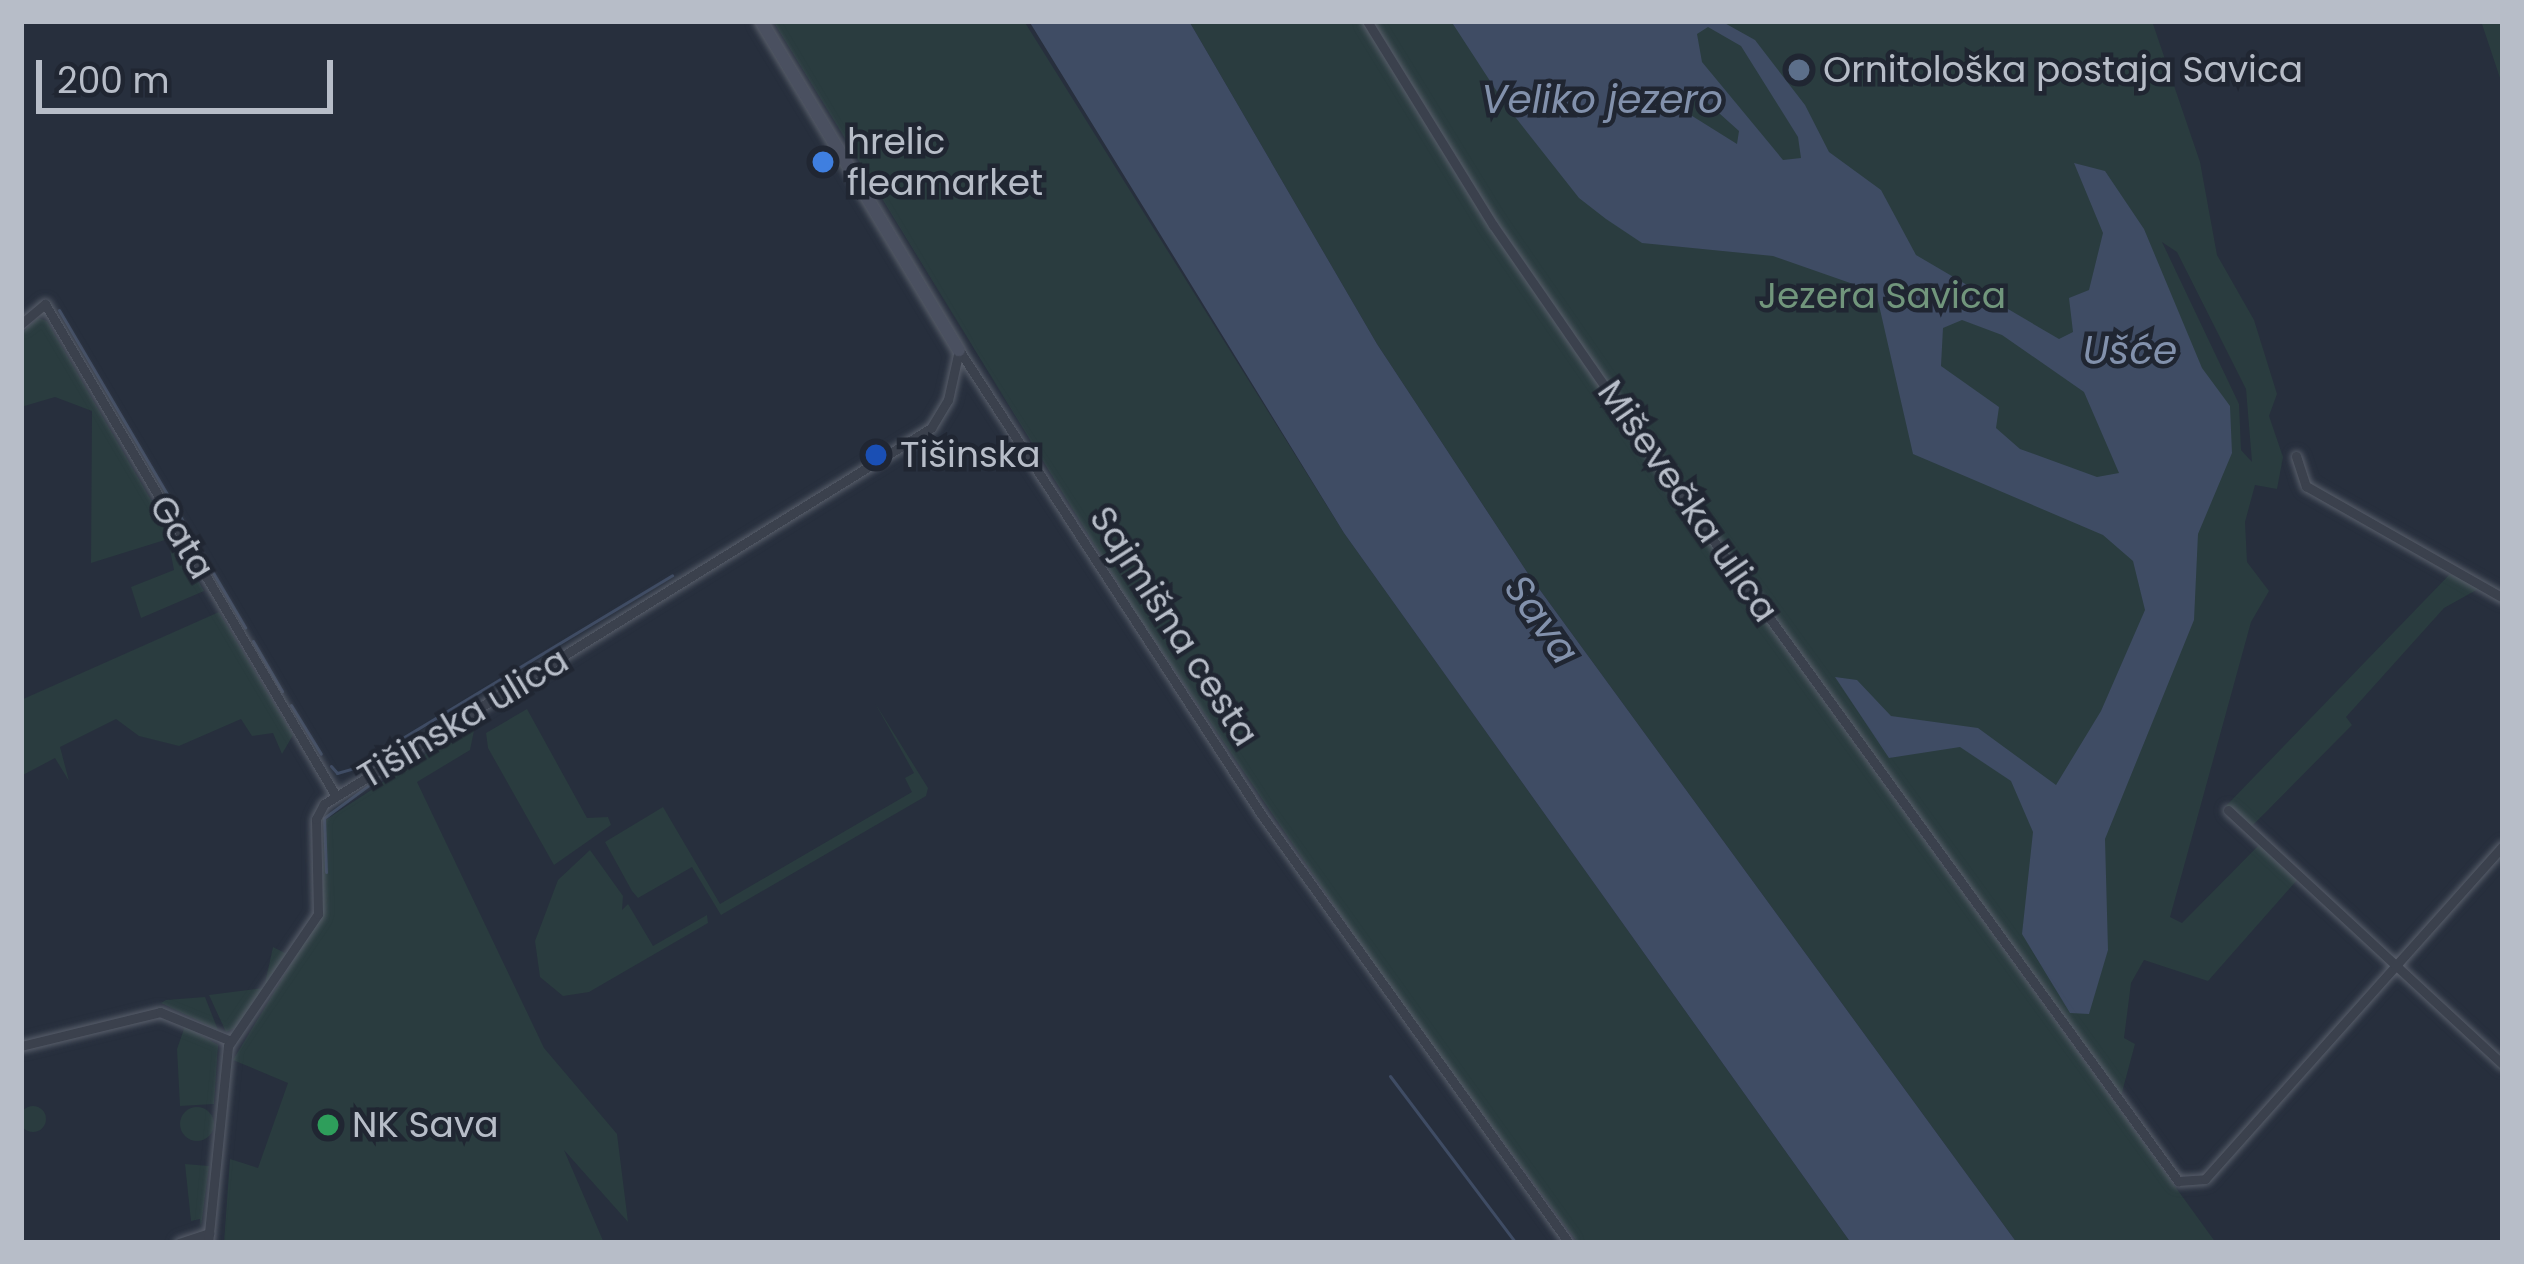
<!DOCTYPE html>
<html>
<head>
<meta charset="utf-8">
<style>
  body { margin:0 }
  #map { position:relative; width:2524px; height:1264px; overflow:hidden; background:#272f3d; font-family:Poppins,sans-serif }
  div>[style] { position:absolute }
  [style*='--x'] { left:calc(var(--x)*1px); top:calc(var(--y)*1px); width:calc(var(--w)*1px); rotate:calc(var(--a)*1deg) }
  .green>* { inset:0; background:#2a3c3f }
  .round { border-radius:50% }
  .water>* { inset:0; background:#3f4c64 }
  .stream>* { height:3px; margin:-1.5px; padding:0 1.5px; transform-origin:1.5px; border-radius:1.5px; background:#3f4c64 }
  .roads { filter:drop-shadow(0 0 3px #595f6b) drop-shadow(0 0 3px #595f6b) }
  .street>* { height:9px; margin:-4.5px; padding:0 4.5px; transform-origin:4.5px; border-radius:4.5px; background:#3b414d }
  .secondary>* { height:12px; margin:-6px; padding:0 6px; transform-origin:6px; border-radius:6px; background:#4a5060 }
  .dots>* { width:33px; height:33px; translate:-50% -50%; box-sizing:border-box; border:6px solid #202632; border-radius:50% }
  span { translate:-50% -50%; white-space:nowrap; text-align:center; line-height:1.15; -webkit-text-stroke:9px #202632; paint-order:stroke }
  .poi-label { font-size:36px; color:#b7bdc8 }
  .left { translate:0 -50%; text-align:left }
  .park-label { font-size:36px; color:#71967c }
  .street-label { font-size:36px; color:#b7bdc8 }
  .water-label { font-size:39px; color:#8291ac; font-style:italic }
  .frame { position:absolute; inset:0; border:24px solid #b7bdc8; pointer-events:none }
  .scale { position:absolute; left:36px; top:60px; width:297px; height:54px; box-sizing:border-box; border:6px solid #b7bdc8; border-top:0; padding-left:15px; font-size:36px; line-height:42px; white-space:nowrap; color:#b7bdc8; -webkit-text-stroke:9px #202632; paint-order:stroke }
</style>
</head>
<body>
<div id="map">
  <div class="green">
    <div style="clip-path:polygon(773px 21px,1024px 21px,1344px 533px,1851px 1243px,1578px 1243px,1390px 988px,1137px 614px)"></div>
    <div style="clip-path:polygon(1189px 21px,1362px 21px,1485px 221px,1664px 480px,2216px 1243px,2017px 1243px,1529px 575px,1377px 344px)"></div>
    <div style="clip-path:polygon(evenodd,1373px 21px,2152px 21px,2200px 162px,2217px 255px,2254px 320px,2277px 394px,2269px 416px,2283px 457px,2277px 489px,2255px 485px,2245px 522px,2247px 562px,2269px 591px,2251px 622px,2170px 917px,2182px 923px,2259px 845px,2298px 879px,2208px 981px,2144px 960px,2131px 983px,2124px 1038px,2135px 1044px,2121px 1096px,1671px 475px,1493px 216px,1373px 21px,2162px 242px,2177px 252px,2246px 389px,2252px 462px,2241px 450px,2239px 404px,2162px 242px)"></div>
    <div style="clip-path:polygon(2481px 21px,2503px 21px,2503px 87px)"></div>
    <div style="clip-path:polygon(38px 318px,47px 321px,204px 591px,141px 618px,131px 587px,174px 570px,168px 539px,91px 563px,92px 411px,55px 397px,21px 407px,21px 334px)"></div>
    <div style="clip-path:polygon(2450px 574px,2480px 588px,2444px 608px,2346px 717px,2352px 725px,2250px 828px,2226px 806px)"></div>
    <div style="clip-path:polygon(219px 612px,293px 735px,282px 754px,273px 733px,252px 736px,241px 719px,179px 746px,139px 736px,116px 719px,60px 747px,69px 781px,55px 758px,21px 776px,21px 700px)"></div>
    <div style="clip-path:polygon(875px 703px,928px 788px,926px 796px,721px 915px,692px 867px,638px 898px,632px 891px,605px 842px,663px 807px,720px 904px,912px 792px,905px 778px,914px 773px)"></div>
    <div style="clip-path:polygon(527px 709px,587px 818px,608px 817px,611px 825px,554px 865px,488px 748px,486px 733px)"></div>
    <div style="clip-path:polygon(476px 721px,470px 750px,417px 782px,544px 1048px,617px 1134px,628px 1222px,564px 1150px,604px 1243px,224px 1243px,230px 1159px,258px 1168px,288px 1083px,233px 1060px,322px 913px,324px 821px)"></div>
    <div style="clip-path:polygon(590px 850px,623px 896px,622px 910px,628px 904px,653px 946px,707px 915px,708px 923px,589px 992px,563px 996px,540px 977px,535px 941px,558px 880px)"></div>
    <div style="clip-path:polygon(273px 947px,287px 954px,238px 1027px,226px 1032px,209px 995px,264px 988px)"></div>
    <div style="clip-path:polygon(205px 997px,218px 1030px,161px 1003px,166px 1000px)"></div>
    <div style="clip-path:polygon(185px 1026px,218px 1045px,214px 1104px,180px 1106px,177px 1049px)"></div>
    <div class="round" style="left:20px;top:1106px;width:26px;height:26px"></div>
    <div class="round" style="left:180px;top:1107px;width:34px;height:34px"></div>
    <div style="clip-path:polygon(185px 1164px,209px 1166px,201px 1227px,200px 1219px,191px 1221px)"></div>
  </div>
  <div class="water">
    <div style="clip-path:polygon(1029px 21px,1189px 21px,1377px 344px,1529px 575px,2017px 1243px,1851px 1243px,1344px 533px)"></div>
    <div style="clip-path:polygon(evenodd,1451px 21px,1721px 21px,1755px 40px,1805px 105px,1829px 152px,1881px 190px,1916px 255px,2059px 339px,2073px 332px,2069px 298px,2089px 290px,2103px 233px,2074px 163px,2105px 171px,2144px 229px,2202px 368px,2230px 406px,2232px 453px,2198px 534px,2194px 620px,2105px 839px,2108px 950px,2089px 1014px,2070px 1013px,2022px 934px,2033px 832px,2011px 781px,1960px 747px,1889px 758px,1835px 677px,1857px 680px,1891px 716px,1978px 728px,2056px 785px,2101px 711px,2145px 610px,2133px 561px,2103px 535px,1913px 454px,1876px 292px,1773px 256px,1642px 243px,1606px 219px,1579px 198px,1505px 104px,1451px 21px,1708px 27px,1741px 46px,1798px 137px,1801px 158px,1783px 160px,1702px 62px,1697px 34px,1708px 27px,1451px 21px,1700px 96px,1739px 131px,1737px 144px,1681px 109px,1679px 97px,1700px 96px,1451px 21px,1962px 320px,2002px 335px,2084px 392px,2119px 473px,2097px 477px,2020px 449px,1996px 428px,1999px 407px,1941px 366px,1943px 328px,1962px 320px)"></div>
  </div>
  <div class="stream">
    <div style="--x:59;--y:310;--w:368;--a:59.6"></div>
    <div style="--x:253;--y:641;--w:58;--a:59.9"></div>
    <div style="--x:291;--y:705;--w:57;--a:58.5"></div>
    <div style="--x:331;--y:766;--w:9;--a:49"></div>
    <div style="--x:337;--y:773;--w:15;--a:-16"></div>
    <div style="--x:351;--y:769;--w:375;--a:-31.1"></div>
    <div style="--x:326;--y:872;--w:54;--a:-92.1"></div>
    <div style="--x:324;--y:818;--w:61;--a:-36.3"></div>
    <div style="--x:1390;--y:1076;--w:209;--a:53"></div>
  </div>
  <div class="roads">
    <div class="street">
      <div style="--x:1367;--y:21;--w:240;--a:58.3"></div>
      <div style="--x:1493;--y:225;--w:308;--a:55.3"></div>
      <div style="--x:1668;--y:478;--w:869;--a:54.04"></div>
      <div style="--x:2178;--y:1181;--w:27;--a:-4"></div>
      <div style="--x:2205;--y:1179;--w:447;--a:-48.2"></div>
      <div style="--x:21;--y:324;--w:31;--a:-40"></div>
      <div style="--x:45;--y:304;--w:572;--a:59.4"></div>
      <div style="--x:959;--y:350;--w:554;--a:56.94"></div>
      <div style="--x:1261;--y:814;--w:528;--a:54.32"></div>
      <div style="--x:2296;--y:456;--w:32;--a:72"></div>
      <div style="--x:2306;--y:486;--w:227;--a:29.6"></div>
      <div style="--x:2228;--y:810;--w:375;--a:42.8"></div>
      <div style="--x:21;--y:1046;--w:143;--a:-13.7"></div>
      <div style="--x:160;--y:1012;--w:77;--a:22.2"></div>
      <div style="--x:179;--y:1243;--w:32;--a:-18"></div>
      <div style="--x:208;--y:1243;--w:198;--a:-84.2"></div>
      <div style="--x:228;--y:1046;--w:160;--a:-55.7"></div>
      <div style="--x:318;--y:914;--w:95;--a:-91.2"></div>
      <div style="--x:316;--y:819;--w:17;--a:-62"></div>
      <div style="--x:324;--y:804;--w:714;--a:-31.78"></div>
      <div style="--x:931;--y:428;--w:33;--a:-59"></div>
      <div style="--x:948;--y:400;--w:51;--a:-77.6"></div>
    </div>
    <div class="secondary">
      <div style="--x:761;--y:21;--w:384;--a:59"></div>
    </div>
  </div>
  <div class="dots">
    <div style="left:1799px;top:70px;background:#5c6f8a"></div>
    <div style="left:823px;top:162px;background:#3f7fe0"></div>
    <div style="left:876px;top:455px;background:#1a4fb4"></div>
    <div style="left:328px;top:1125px;background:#2e9e5b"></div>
  </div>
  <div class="poi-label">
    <span class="left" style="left:1823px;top:70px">Ornitološka postaja Savica</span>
    <span class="left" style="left:847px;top:162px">hrelic<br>fleamarket</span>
    <span class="left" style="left:900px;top:455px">Tišinska</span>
    <span class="left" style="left:352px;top:1125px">NK Sava</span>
  </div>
  <div class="park-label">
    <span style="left:1882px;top:296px">Jezera Savica</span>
  </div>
  <div class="street-label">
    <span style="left:1688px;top:501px;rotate:55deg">Miševečka ulica</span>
    <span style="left:182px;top:537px;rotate:59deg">Gata</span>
    <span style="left:1174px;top:626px;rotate:57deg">Sajmišna cesta</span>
    <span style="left:463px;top:718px;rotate:-31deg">Tišinska ulica</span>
  </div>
  <div class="water-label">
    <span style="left:1602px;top:100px">Veliko jezero</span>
    <span style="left:2130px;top:351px">Ušće</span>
    <span style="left:1541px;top:620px;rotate:55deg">Sava</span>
  </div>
  <div class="frame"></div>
  <div class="scale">200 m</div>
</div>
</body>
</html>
